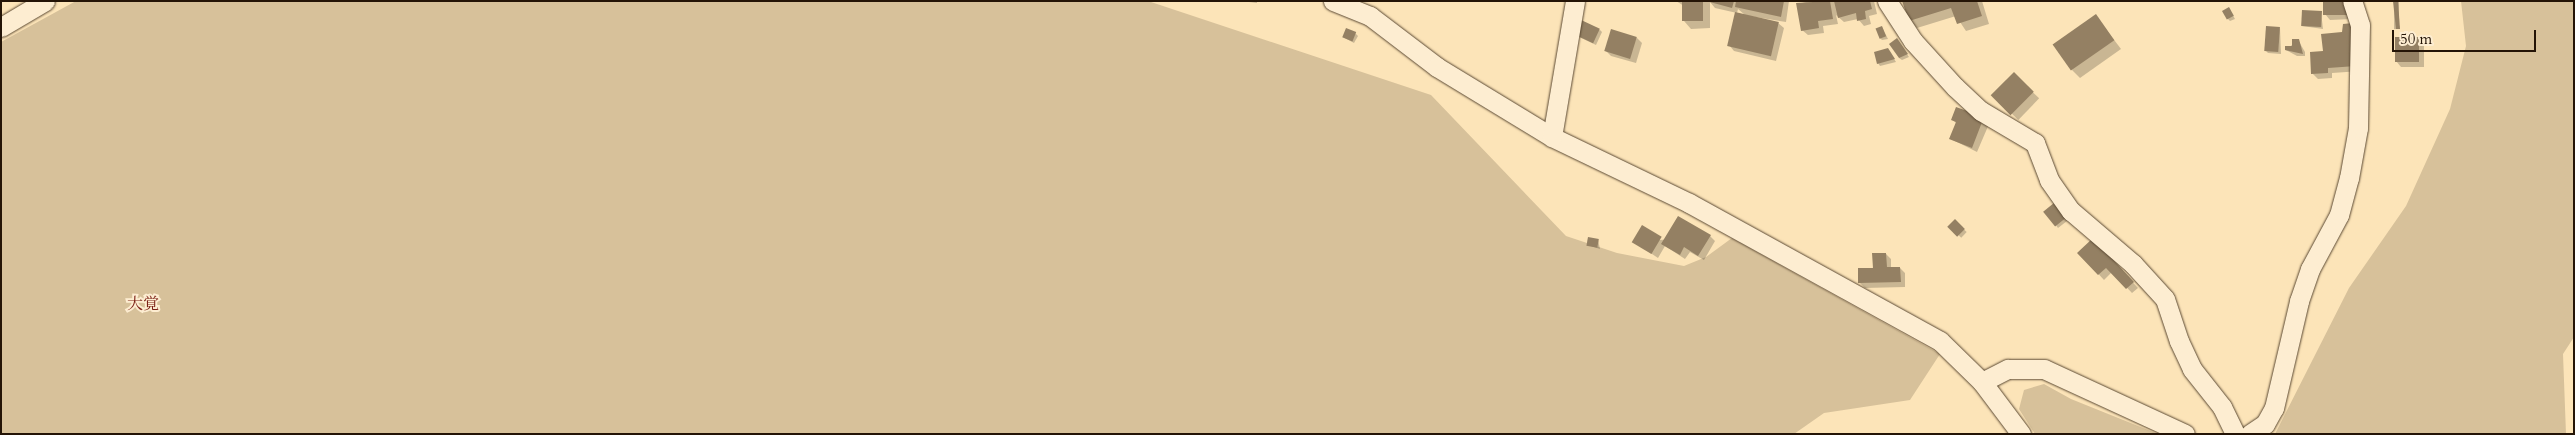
<!DOCTYPE html>
<html>
<head>
<meta charset="utf-8">
<style>
  body { margin:0 }
  #map { position:relative; width:2575px; height:435px; overflow:hidden; background:#fce4b8; font-family:Cardo,"Noto Serif JP",serif }
  div>[style] { position:absolute }
  [style*='--x'] { left:calc(var(--x)*1px); top:calc(var(--y)*1px); width:calc(var(--w)*1px); rotate:calc(var(--a)*1deg) }
  .green>* { inset:0; background:#d7c19a }
  .shadow>* { inset:0; background:#0003; transform-origin:0 0 }
  .building>* { inset:0; background:#948063; transform-origin:0 0 }
  .roads { filter:drop-shadow(0 0 1px #5a4832) drop-shadow(0 0 1px #5a4832) }
  .minor>* { height:19px; margin:-9.5px; padding:0 9.5px; transform-origin:9.5px; border-radius:9.5px; background:#fdedd1 }
  span { translate:-50% -50%; white-space:nowrap; text-align:center; line-height:1.15; -webkit-text-stroke:4px #fdedd1; paint-order:stroke }
  .neighbourhood-label { font-size:16px; color:#7a1f14 }
  .frame { position:absolute; inset:0; border:2px solid #241406; pointer-events:none }
  .scale { position:absolute; left:2392px; top:30px; width:144px; height:22px; box-sizing:border-box; border:2px solid #241406; border-top:0; padding-left:6px; font-size:15px; line-height:18px; white-space:nowrap; color:#241406; -webkit-text-stroke:4px #fdedd1; paint-order:stroke }
</style>
</head>
<body>
<div id="map">
  <div class="green">
    <div style="clip-path:polygon(76px 1px,1148px 1px,1431px 95px,1566px 236px,1617px 253px,1684px 266px,1706px 257px,1732px 238px,1940px 354px,1910px 400px,1824px 413px,1794px 434px,1px 434px,1px 42px)"></div>
    <div style="clip-path:polygon(2461px 1px,2574px 1px,2574px 337px,2563px 354px,2566px 434px,2275px 434px,2349px 288px,2406px 206px,2450px 109px,2466px 46px)"></div>
    <div style="clip-path:polygon(2044px 384px,2071px 399px,2158px 434px,2035px 434px,2019px 409px,2024px 390px)"></div>
  </div>
  <div class="shadow">
    <div style="clip-path:polygon(1241px 1px,1257px 1px,1257px 3px)"></div>
    <div style="clip-path:polygon(evenodd,1676px 1px,1789px 1px,1786px 22px,1749px 16px,1778px 23px,1784px 28px,1776px 61px,1734px 51px,1729px 45px,1737px 13px,1715px 8px,1710px 2px,1710px 28px,1691px 29px,1684px 21px,1684px 6px,1676px 1px,1738px 9px,1745px 15px,1737px 13px,1738px 9px)"></div>
    <div style="clip-path:polygon(1810px 1px,1874px 1px,1877px 14px,1869px 16px,1871px 24px,1864px 26px,1858px 19px,1844px 22px,1836px 15px,1838px 24px,1823px 26px,1824px 33px,1808px 35px,1802px 30px,1798px 4px)"></div>
    <div style="clip-path:polygon(1904px 1px,1982px 1px,1989px 24px,1966px 31px,1956px 16px,1917px 28px,1910px 20px)"></div>
    <div style="clip-path:polygon(2352px 1px,2352px 19px,2330px 20px,2325px 14px)"></div>
    <div style="left:2394px;top:1px;width:5px;height:28px"></div>
    <div style="clip-path:polygon(2229px 8px,2235px 19px,2230px 21px,2228px 19px)"></div>
    <div style="clip-path:polygon(2321px 12px,2323px 29px,2302px 26px)"></div>
    <div style="clip-path:polygon(2096px 16px,2121px 49px,2080px 78px,2072px 70px)"></div>
    <div style="clip-path:polygon(1882px 27px,1888px 39px,1882px 40px,1880px 38px)"></div>
    <div style="clip-path:polygon(2280px 28px,2281px 54px,2268px 53px,2266px 51px)"></div>
    <div style="clip-path:polygon(1600px 30px,1602px 32px,1596px 45px,1577px 36px)"></div>
    <div style="clip-path:polygon(1355px 33px,1358px 36px,1354px 43px,1343px 37px)"></div>
    <div style="clip-path:polygon(1637px 38px,1642px 43px,1636px 63px,1611px 56px,1606px 51px)"></div>
    <div style="clip-path:polygon(2418px 38px,2424px 43px,2424px 67px,2401px 67px,2396px 61px)"></div>
    <div style="clip-path:polygon(2298px 40px,2305px 52px,2305px 56px,2297px 56px,2286px 50px)"></div>
    <div style="clip-path:polygon(1899px 42px,1909px 57px,1902px 60px,1899px 58px)"></div>
    <div style="clip-path:polygon(1890px 52px,1896px 62px,1880px 66px,1878px 63px)"></div>
    <div style="clip-path:polygon(2324px 52px,2361px 71px,2332px 73px,2332px 78px,2318px 79px,2312px 73px)"></div>
    <div style="left:2014px;top:74px;width:35px;height:30px;rotate:44deg"></div>
    <div style="clip-path:polygon(1957px 108px,1989px 124px,1977px 152px,1951px 139px,1957px 124px,1953px 120px)"></div>
    <div style="clip-path:polygon(2056px 207px,2067px 221px,2058px 228px,2045px 211px)"></div>
    <div style="left:1955px;top:221px;width:16px;height:8px;rotate:43deg"></div>
    <div style="clip-path:polygon(1710px 236px,1715px 241px,1704px 260px,1690px 252px,1685px 259px,1665px 246px,1658px 258px,1634px 242px)"></div>
    <div style="clip-path:polygon(1598px 240px,1600px 249px,1588px 245px)"></div>
    <div style="clip-path:polygon(2093px 240px,2138px 288px,2132px 293px,2112px 272px,2104px 280px,2079px 253px)"></div>
    <div style="clip-path:polygon(1886px 254px,1891px 259px,1891px 268px,1900px 268px,1905px 273px,1905px 287px,1865px 288px,1859px 282px)"></div>
  </div>
  <div class="building">
    <div style="left:1682px;top:1px;width:21px;height:20px"></div>
    <div style="clip-path:polygon(1706px 1px,1734px 1px,1732px 8px)"></div>
    <div style="clip-path:polygon(1736px 1px,1784px 1px,1781px 17px,1735px 7px)"></div>
    <div style="clip-path:polygon(1830px 1px,1833px 19px,1818px 21px,1819px 28px,1801px 31px,1796px 3px)"></div>
    <div style="clip-path:polygon(1834px 1px,1870px 1px,1872px 9px,1865px 11px,1866px 19px,1857px 21px,1856px 13px,1838px 18px)"></div>
    <div style="clip-path:polygon(1902px 1px,1977px 1px,1982px 16px,1957px 24px,1951px 8px,1909px 21px)"></div>
    <div style="left:2323px;top:1px;width:24px;height:14px"></div>
    <div style="clip-path:polygon(2393px 1px,2398px 1px,2400px 29px,2396px 29px)"></div>
    <div style="left:2229px;top:7px;width:10px;height:8px;rotate:61deg"></div>
    <div style="left:2302px;top:10px;width:20px;height:16px;rotate:3deg"></div>
    <div style="left:1735px;top:12px;width:45px;height:35px;rotate:13deg"></div>
    <div style="left:2096px;top:14px;width:32px;height:53px;rotate:55deg"></div>
    <div style="left:1579px;top:19px;width:23px;height:16px;rotate:25deg"></div>
    <div style="clip-path:polygon(2353px 23px,2356px 66px,2328px 68px,2328px 73px,2311px 74px,2310px 52px,2323px 51px,2321px 34px,2342px 32px,2343px 24px)"></div>
    <div style="left:1882px;top:26px;width:11px;height:7px;rotate:68deg"></div>
    <div style="left:2266px;top:26px;width:14px;height:25px;rotate:4deg"></div>
    <div style="left:1346px;top:28px;width:11px;height:10px;rotate:22deg"></div>
    <div style="left:1611px;top:29px;width:27px;height:23px;rotate:17deg"></div>
    <div style="left:2395px;top:37px;width:24px;height:25px"></div>
    <div style="clip-path:polygon(1897px 38px,1908px 54px,1899px 58px,1889px 44px)"></div>
    <div style="clip-path:polygon(2292px 39px,2299px 39px,2303px 54px,2285px 50px,2285px 46px,2292px 46px)"></div>
    <div style="clip-path:polygon(1888px 48px,1895px 59px,1877px 64px,1874px 52px)"></div>
    <div style="left:2014px;top:72px;width:28px;height:33px;rotate:45deg"></div>
    <div style="clip-path:polygon(1956px 107px,1984px 117px,1972px 148px,1949px 139px,1956px 122px,1951px 120px)"></div>
    <div style="left:2054px;top:203px;width:19px;height:14px;rotate:51deg"></div>
    <div style="clip-path:polygon(1678px 216px,1711px 235px,1698px 256px,1684px 247px,1680px 255px,1661px 244px)"></div>
    <div style="left:1955px;top:219px;width:14px;height:11px;rotate:45deg"></div>
    <div style="left:1642px;top:225px;width:23px;height:20px;rotate:31deg"></div>
    <div style="left:1588px;top:237px;width:11px;height:9px;rotate:10deg"></div>
    <div style="clip-path:polygon(2093px 238px,2134px 282px,2126px 289px,2106px 268px,2098px 275px,2077px 253px)"></div>
    <div style="clip-path:polygon(1872px 253px,1886px 253px,1887px 267px,1900px 267px,1901px 282px,1858px 283px,1858px 268px,1873px 268px)"></div>
  </div>
  <div class="roads">
    <div class="minor">
      <div style="--x:1333;--y:1;--w:40;--a:22"></div>
      <div style="--x:1370;--y:16;--w:84;--a:37.3"></div>
      <div style="--x:1437;--y:67;--w:135;--a:31.3"></div>
      <div style="--x:1552;--y:137;--w:152;--a:25.7"></div>
      <div style="--x:1689;--y:203;--w:286;--a:28.8"></div>
      <div style="--x:1940;--y:341;--w:59;--a:44.3"></div>
      <div style="--x:1982;--y:382;--w:65;--a:53.1"></div>
      <div style="--x:1887;--y:1;--w:48;--a:57"></div>
      <div style="--x:1913;--y:41;--w:62;--a:47.6"></div>
      <div style="--x:1955;--y:87;--w:35;--a:43"></div>
      <div style="--x:1981;--y:111;--w:63;--a:30.7"></div>
      <div style="--x:2035;--y:143;--w:40;--a:69"></div>
      <div style="--x:2049;--y:180;--w:38;--a:55"></div>
      <div style="--x:2071;--y:211;--w:82;--a:40.5"></div>
      <div style="--x:2133;--y:264;--w:47;--a:47.6"></div>
      <div style="--x:2165;--y:299;--w:44;--a:71.6"></div>
      <div style="--x:2179;--y:341;--w:31;--a:65"></div>
      <div style="--x:2192;--y:369;--w:48;--a:51.7"></div>
      <div style="--x:2222;--y:407;--w:30;--a:64"></div>
      <div style="--x:1;--y:27;--w:51;--a:-30.6"></div>
      <div style="--x:1552;--y:137;--w:138;--a:-80.4"></div>
      <div style="--x:1982;--y:382;--w:29;--a:-27"></div>
      <div style="--x:2008;--y:369;--w:36;--a:0"></div>
      <div style="--x:2044;--y:369;--w:155;--a:24.7"></div>
      <div style="--x:2250;--y:434;--w:18;--a:-34"></div>
      <div style="--x:2265;--y:424;--w:18;--a:-61"></div>
      <div style="--x:2274;--y:408;--w:110;--a:-76.8"></div>
      <div style="--x:2299;--y:301;--w:34;--a:-71"></div>
      <div style="--x:2310;--y:269;--w:61;--a:-61.8"></div>
      <div style="--x:2339;--y:215;--w:38;--a:-75"></div>
      <div style="--x:2349;--y:178;--w:51;--a:-79.8"></div>
      <div style="--x:2358;--y:128;--w:103;--a:-88.9"></div>
      <div style="--x:2360;--y:25;--w:25;--a:-108"></div>
    </div>
  </div>
  <div class="neighbourhood-label">
    <span style="left:143px;top:304px">大覚</span>
  </div>
  <div class="frame"></div>
  <div class="scale">50 m</div>
</div>
</body>
</html>
